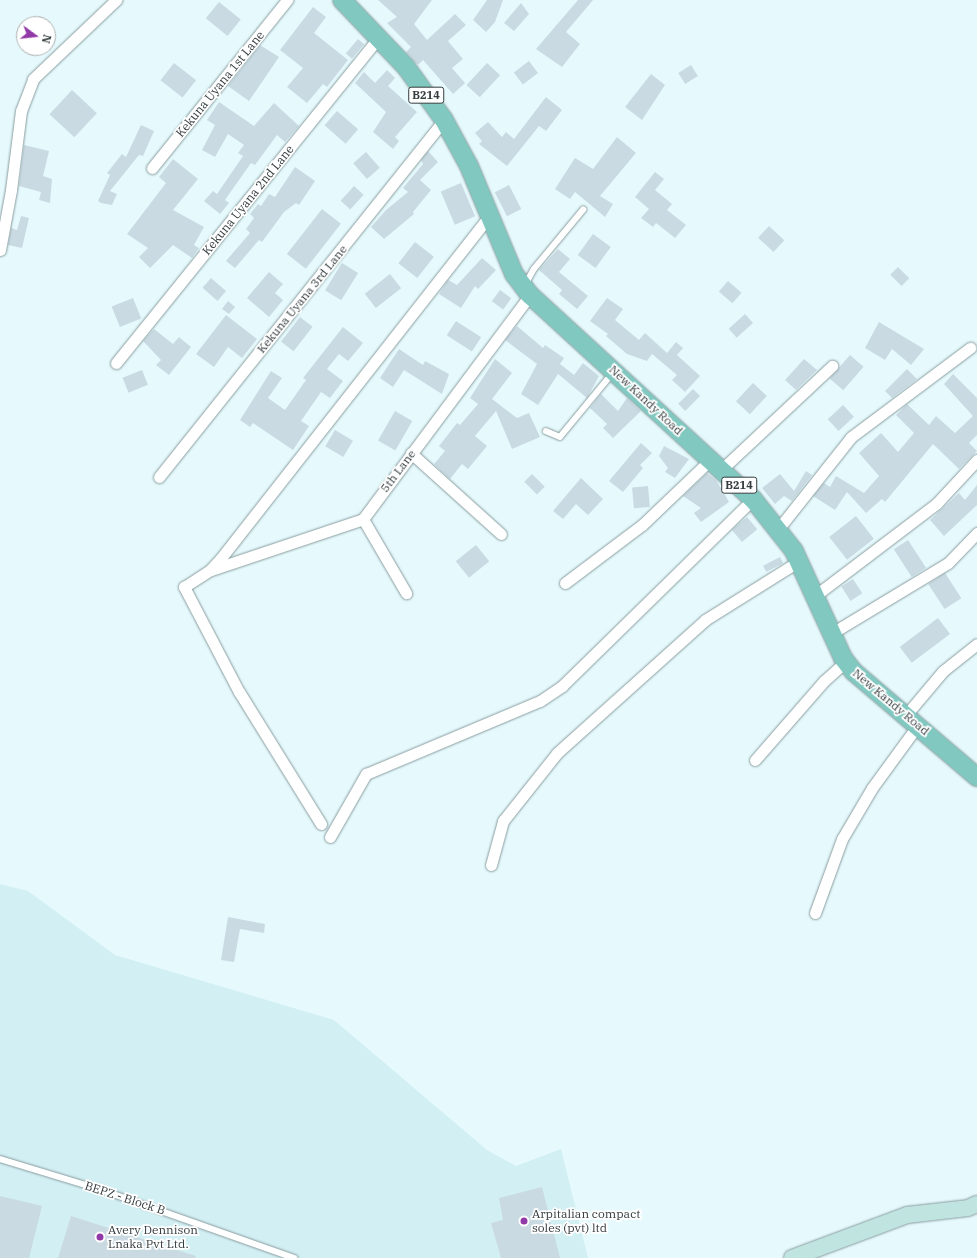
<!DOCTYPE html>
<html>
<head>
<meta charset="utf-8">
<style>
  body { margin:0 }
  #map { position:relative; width:977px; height:1258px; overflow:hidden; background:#e6fafd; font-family:"IBM Plex Serif",serif }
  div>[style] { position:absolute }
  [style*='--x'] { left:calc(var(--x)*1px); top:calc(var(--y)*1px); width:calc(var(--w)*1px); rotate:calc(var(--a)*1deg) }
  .built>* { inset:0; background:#d2eff3 }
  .building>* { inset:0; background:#c9dae3; transform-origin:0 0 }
  .roads { filter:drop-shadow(0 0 1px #899c9f) drop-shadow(0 0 1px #899c9f) }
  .lane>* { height:5.5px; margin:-2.75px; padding:0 2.75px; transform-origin:2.75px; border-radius:2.75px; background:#fff }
  .street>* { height:11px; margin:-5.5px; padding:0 5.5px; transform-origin:5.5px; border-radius:5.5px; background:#fff }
  .secondary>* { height:16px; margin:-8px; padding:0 8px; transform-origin:8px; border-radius:8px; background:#c0e4e0 }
  .primary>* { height:18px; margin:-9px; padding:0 9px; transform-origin:9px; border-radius:9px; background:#81c8c1 }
  .dots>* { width:11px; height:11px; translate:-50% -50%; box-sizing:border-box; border:2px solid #fff; border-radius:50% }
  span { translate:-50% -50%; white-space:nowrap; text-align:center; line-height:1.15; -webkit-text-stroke:3.5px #fff; paint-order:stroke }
  .shield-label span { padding:1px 3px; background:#fff; border:1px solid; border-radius:3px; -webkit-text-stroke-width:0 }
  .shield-label { font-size:11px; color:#343c3e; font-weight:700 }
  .street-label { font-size:12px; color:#343c3e }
  .poi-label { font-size:12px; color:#343c3e }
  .left { translate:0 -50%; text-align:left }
  .north { position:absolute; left:16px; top:16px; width:40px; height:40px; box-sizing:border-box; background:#fff; border:1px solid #aeb1b2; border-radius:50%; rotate:105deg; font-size:11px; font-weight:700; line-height:16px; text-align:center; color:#343c3e }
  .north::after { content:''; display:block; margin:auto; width:14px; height:18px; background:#913aa7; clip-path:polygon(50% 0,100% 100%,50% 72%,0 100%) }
</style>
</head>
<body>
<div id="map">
  <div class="built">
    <div style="clip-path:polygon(0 884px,28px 891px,115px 955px,334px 1020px,487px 1150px,516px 1166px,561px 1149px,588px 1258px,0 1258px)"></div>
  </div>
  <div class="building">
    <div style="clip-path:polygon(378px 0,432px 0,414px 24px,427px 40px,455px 14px,466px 25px,448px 41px,463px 59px,452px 68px,465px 83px,453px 94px,423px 60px,418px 65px,406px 52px,411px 47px,387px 23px,397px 17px)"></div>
    <div style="clip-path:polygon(487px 0,503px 0,495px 22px,486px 32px,473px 20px)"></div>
    <div style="clip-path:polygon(578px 0,593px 0,566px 32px,580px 44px,562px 67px,536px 49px)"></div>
    <div style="left:219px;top:2px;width:28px;height:21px;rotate:39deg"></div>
    <div style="clip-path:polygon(521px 3px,529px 14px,514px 31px,504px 23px)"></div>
    <div style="clip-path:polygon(313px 7px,326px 17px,314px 33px,348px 60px,327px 87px,323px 84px,307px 103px,287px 87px,303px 68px,280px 50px)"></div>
    <div style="left:358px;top:39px;width:8px;height:19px;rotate:40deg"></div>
    <div style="clip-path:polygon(260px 45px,279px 57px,249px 101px,228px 86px)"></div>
    <div style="left:529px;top:61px;width:15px;height:19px;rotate:53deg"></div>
    <div style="left:174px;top:63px;width:28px;height:22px;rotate:38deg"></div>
    <div style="left:487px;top:63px;width:18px;height:30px;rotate:43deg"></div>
    <div style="left:691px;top:65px;width:13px;height:15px;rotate:58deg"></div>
    <div style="clip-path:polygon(387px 70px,395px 78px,388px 86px,417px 112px,395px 137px,399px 141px,393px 149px,373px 132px,386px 112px,355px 83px,364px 72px,375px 83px)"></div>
    <div style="clip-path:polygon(651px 74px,665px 85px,642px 120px,625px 107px)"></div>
    <div style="left:72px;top:90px;width:34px;height:33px;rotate:43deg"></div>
    <div style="clip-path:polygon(546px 97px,562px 110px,546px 131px,539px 126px,507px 166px,479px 144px,482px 141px,475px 133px,488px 122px,502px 137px,506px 132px,514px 139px)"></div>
    <div style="clip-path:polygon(219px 102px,254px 126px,274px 103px,299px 126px,285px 142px,277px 135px,255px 165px,251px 163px,225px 200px,229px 203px,220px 214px,204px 201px,213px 191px,217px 194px,243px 156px,238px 153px,244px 145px,228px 134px,215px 157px,202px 150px,215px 125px,207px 120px)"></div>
    <div style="left:337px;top:111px;width:28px;height:19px;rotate:41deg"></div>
    <div style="clip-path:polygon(141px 125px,154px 131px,143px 156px,139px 155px,110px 191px,117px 194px,112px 205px,101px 203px,98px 201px,110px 175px,107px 173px,122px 154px,126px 157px)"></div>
    <div style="clip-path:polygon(617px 137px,636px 153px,600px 196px,613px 204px,605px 217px,575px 192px,570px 199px,555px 189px,575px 158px,593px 169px)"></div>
    <div style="clip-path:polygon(24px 145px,49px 151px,43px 176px,52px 179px,50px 203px,39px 200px,41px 192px,19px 186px)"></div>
    <div style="clip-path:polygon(428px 151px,438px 162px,420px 180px,431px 190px,413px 212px,414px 214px,384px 239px,371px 227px,386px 210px,408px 192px,403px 188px,423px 164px,421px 160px)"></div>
    <div style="left:366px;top:152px;width:21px;height:17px;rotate:49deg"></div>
    <div style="clip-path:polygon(173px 159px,198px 179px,173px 210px,204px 227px,194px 245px,199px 248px,192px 258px,173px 245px,150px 268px,139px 257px,148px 248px,127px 234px,166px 183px,159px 177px)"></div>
    <div style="clip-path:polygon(295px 167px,315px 181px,299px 205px,296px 203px,284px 212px,262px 242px,259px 240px,235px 268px,226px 261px,250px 233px,246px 229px,254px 218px,250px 214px,258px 204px,261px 206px,269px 194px,275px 197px)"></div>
    <div style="clip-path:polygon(655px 172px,664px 179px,655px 190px,672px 204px,667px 210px,686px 225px,675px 238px,656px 223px,653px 227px,641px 218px,649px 209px,635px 197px)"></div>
    <div style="left:461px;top:183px;width:36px;height:22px;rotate:67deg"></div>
    <div style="left:509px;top:185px;width:27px;height:16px;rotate:63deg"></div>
    <div style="left:354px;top:186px;width:13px;height:20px;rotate:42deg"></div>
    <div style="left:322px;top:209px;width:24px;height:57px;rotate:38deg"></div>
    <div style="clip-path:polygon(21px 216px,29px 218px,22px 248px,8px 245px,11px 228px,17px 230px)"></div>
    <div style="left:769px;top:226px;width:21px;height:16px;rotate:43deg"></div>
    <div style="left:593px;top:234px;width:22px;height:26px;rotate:36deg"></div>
    <div style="left:415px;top:242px;width:24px;height:27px;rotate:38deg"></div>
    <div style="clip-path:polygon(558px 249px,570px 259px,559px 272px,588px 296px,577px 309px,559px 294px,562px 290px,539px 270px)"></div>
    <div style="clip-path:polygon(482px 258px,496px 270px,478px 289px,475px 286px,461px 308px,439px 294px,448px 280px,457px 285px)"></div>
    <div style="left:342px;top:263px;width:19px;height:32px;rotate:32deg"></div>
    <div style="left:898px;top:267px;width:16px;height:11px;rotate:45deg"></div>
    <div style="clip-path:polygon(269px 272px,283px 284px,275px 293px,283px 300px,269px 317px,247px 298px)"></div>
    <div style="left:390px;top:274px;width:18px;height:32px;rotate:52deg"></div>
    <div style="left:211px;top:278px;width:20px;height:13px;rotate:41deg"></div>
    <div style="left:728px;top:281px;width:18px;height:14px;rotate:41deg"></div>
    <div style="left:500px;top:290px;width:14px;height:14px;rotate:36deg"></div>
    <div style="left:133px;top:298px;width:22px;height:23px;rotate:68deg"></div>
    <div style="clip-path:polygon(607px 298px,623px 309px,615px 320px,639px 340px,645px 333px,667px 353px,676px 342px,683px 348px,677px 355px,700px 376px,685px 392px,672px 380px,677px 375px,652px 354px,647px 361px,627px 354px,606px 336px,608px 334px,590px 321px)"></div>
    <div style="clip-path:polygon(228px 301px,235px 307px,229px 314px,222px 309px)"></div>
    <div style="left:745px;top:314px;width:12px;height:22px;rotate:48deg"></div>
    <div style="clip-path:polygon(226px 315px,257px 339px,242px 358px,228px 347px,214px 367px,196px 354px)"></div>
    <div style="left:300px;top:317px;width:16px;height:31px;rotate:38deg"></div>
    <div style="left:456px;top:321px;width:30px;height:17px;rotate:33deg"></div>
    <div style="clip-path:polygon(879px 322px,924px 349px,911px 365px,892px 349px,885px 360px,865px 348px)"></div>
    <div style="clip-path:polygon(517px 326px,543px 348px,545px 345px,564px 358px,560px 364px,574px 375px,583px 363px,599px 376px,587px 398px,558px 374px,538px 405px,521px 394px,537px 364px,505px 340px)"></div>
    <div style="clip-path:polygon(343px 327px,363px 343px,348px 361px,339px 354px,327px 369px,343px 381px,330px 398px,321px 392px,301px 421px,309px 426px,293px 450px,253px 423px,250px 427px,240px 420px,271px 371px,282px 378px,268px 398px,285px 410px,306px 380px,303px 378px)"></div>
    <div style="clip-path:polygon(154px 329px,173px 344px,179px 337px,191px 347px,169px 375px,156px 365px,161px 360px,143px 341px)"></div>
    <div style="clip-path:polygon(399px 349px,423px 365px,425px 361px,449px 374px,442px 394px,404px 370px,393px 387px,380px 378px)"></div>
    <div style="left:850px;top:355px;width:18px;height:31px;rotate:41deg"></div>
    <div style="clip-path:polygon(495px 359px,512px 373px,492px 399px,517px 418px,529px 413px,540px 437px,512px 449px,496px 411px,475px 436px,487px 446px,468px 469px,462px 464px,450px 479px,434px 464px,445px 451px,439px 446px,457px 423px,460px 425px,478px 404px,470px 398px)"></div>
    <div style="clip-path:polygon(804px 359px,817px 370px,796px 390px,785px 380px)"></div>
    <div style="clip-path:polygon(907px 369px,917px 379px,892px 398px,885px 391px)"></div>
    <div style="left:142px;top:370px;width:16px;height:21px;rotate:68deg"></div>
    <div style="clip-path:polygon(953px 374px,977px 398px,977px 435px,969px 443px,977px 451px,959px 469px,933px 444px,885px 502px,882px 499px,866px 513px,847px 492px,835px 510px,813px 496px,824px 483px,830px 487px,836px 476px,864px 493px,879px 476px,859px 453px,881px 433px,898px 452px,914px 433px,896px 415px,907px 404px,929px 425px,936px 416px,955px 433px,973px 416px,944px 384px)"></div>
    <div style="left:753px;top:383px;width:19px;height:25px;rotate:43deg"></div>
    <div style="left:693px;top:389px;width:10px;height:21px;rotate:45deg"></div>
    <div style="clip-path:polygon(601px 394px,618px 411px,627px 398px,641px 411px,613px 438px,603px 428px,607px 424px,590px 408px)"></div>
    <div style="left:843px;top:405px;width:16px;height:21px;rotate:47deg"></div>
    <div style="left:395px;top:411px;width:20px;height:34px;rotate:30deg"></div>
    <div style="left:335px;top:430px;width:21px;height:19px;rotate:31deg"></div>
    <div style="clip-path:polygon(641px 443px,652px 453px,640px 465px,643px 468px,623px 492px,609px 481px)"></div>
    <div style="clip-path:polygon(664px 446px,689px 459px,675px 478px,665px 472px,668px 468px,659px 456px)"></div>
    <div style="clip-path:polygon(806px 471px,812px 475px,792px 501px,784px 496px,775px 504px,762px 488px,780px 474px,794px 491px)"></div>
    <div style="clip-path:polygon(707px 473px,716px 480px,729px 502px,701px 522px,694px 513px,701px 508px,683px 496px)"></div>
    <div style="left:532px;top:474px;width:18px;height:11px;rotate:45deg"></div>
    <div style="clip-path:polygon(581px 478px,603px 499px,588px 515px,576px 504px,563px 519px,553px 511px)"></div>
    <div style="clip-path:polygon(977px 485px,977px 505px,944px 536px,930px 520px,959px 493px,965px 500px)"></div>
    <div style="left:648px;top:486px;width:21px;height:16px;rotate:85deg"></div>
    <div style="left:856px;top:516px;width:29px;height:34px;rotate:52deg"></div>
    <div style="left:747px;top:517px;width:16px;height:20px;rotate:50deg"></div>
    <div style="left:908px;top:540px;width:33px;height:17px;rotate:57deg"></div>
    <div style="left:476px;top:545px;width:21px;height:26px;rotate:51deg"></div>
    <div style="left:780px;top:557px;width:7px;height:19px;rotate:63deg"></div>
    <div style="left:945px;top:573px;width:30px;height:20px;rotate:57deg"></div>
    <div style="left:853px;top:579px;width:17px;height:14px;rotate:57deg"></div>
    <div style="left:938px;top:618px;width:20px;height:48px;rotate:53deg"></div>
    <div style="clip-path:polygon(228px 917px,265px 924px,264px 933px,240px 929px,234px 962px,221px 960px)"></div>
    <div style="clip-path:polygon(542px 1187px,560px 1258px,501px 1258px,491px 1223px,503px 1220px,499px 1198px)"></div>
    <div style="clip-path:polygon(0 1196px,42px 1206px,29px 1258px,0 1258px)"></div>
    <div style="clip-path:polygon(71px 1216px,196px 1256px,195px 1258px,58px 1258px)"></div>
  </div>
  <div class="roads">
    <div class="lane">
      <div style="--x:525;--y:285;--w:18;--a:-61"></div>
      <div style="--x:534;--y:269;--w:77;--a:-50.3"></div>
      <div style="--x:546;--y:431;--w:15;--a:23"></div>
      <div style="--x:560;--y:437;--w:82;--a:-50.5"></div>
      <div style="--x:0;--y:1159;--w:110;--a:16.9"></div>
      <div style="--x:105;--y:1191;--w:201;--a:19.5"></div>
    </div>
    <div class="street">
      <div style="--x:152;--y:168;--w:216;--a:-51.2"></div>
      <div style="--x:0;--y:250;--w:61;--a:-79.6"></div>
      <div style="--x:11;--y:190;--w:80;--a:-82.8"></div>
      <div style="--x:21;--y:111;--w:34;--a:-69"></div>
      <div style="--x:33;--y:79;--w:115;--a:-43.6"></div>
      <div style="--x:116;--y:363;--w:419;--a:-51.1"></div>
      <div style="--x:411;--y:453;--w:121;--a:42"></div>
      <div style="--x:722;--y:469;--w:151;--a:-43.1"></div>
      <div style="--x:159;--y:477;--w:457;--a:-51.4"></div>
      <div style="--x:363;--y:519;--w:86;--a:59.8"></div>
      <div style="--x:779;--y:528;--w:116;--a:-51.6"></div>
      <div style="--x:851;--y:437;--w:149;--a:-36.8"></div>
      <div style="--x:211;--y:570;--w:160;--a:-18.5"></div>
      <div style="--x:363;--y:519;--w:279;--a:-53.3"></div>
      <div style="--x:565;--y:583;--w:96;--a:-37"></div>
      <div style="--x:642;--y:525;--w:95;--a:-43.7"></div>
      <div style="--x:816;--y:595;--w:152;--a:-37.2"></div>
      <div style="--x:937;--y:503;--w:59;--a:-47.1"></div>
      <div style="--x:832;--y:633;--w:135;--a:-31.1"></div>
      <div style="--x:948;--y:563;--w:42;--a:-46"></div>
      <div style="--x:906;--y:715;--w:57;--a:-49.9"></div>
      <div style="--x:943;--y:671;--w:43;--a:-38.5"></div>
      <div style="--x:755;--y:760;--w:105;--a:-48.9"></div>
      <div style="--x:824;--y:681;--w:30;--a:-42"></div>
      <div style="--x:321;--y:824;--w:155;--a:-121.8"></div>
      <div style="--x:239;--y:692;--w:119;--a:-117.6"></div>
      <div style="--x:184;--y:587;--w:31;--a:-33"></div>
      <div style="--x:210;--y:570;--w:16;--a:-47"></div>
      <div style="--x:221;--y:558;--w:436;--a:-51.9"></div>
      <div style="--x:330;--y:837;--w:73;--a:-60.3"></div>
      <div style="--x:366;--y:774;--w:189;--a:-22.8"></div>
      <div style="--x:540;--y:701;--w:27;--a:-34"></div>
      <div style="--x:562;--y:686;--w:267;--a:-44.4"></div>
      <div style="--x:491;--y:865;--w:46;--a:-74.7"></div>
      <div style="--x:503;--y:821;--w:87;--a:-51.5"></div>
      <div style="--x:557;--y:753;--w:199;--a:-41.9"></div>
      <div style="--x:705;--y:620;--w:111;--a:-32.1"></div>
      <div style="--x:815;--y:913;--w:79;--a:-70"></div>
      <div style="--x:842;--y:839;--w:59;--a:-59.5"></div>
      <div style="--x:872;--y:788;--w:78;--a:-53.9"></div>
    </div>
    <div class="secondary">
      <div style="--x:792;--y:1258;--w:123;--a:-20.5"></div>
      <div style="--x:907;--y:1215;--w:61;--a:-6.5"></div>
      <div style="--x:968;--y:1208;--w:10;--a:-24"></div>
    </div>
    <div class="primary">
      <div style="--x:342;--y:0;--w:93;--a:46.3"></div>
      <div style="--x:406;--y:67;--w:65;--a:54.4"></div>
      <div style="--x:444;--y:120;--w:52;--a:61.5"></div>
      <div style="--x:469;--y:166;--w:117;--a:67.4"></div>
      <div style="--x:514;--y:274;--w:26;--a:53"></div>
      <div style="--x:530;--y:295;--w:302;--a:42.5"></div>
      <div style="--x:753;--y:499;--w:66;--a:51.7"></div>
      <div style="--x:794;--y:551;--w:118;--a:65.4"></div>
      <div style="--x:843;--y:658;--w:18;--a:52"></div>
      <div style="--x:854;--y:672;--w:162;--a:40.5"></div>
    </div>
  </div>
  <div class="dots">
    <div style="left:524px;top:1221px;background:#913aa7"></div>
    <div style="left:100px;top:1237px;background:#913aa7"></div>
  </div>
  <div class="shield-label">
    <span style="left:426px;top:95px">B214</span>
    <span style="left:739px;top:485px">B214</span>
  </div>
  <div class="street-label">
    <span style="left:220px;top:84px;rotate:-51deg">Kekuna Uyana 1st Lane</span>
    <span style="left:248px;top:200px;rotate:-51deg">Kekuna Uyana 2nd Lane</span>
    <span style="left:302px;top:299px;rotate:-51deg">Kekuna Uyana 3rd Lane</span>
    <span style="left:646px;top:400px;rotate:43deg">New Kandy Road</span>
    <span style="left:398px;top:471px;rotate:-53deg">5th Lane</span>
    <span style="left:891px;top:702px;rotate:40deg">New Kandy Road</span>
    <span style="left:125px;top:1198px;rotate:18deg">BEPZ - Block B</span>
  </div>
  <div class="poi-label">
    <span class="left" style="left:532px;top:1221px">Arpitalian compact<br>soles (pvt) ltd</span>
    <span class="left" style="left:108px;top:1237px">Avery Dennison<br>Lnaka Pvt Ltd.</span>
  </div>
  <div class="north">N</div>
</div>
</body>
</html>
